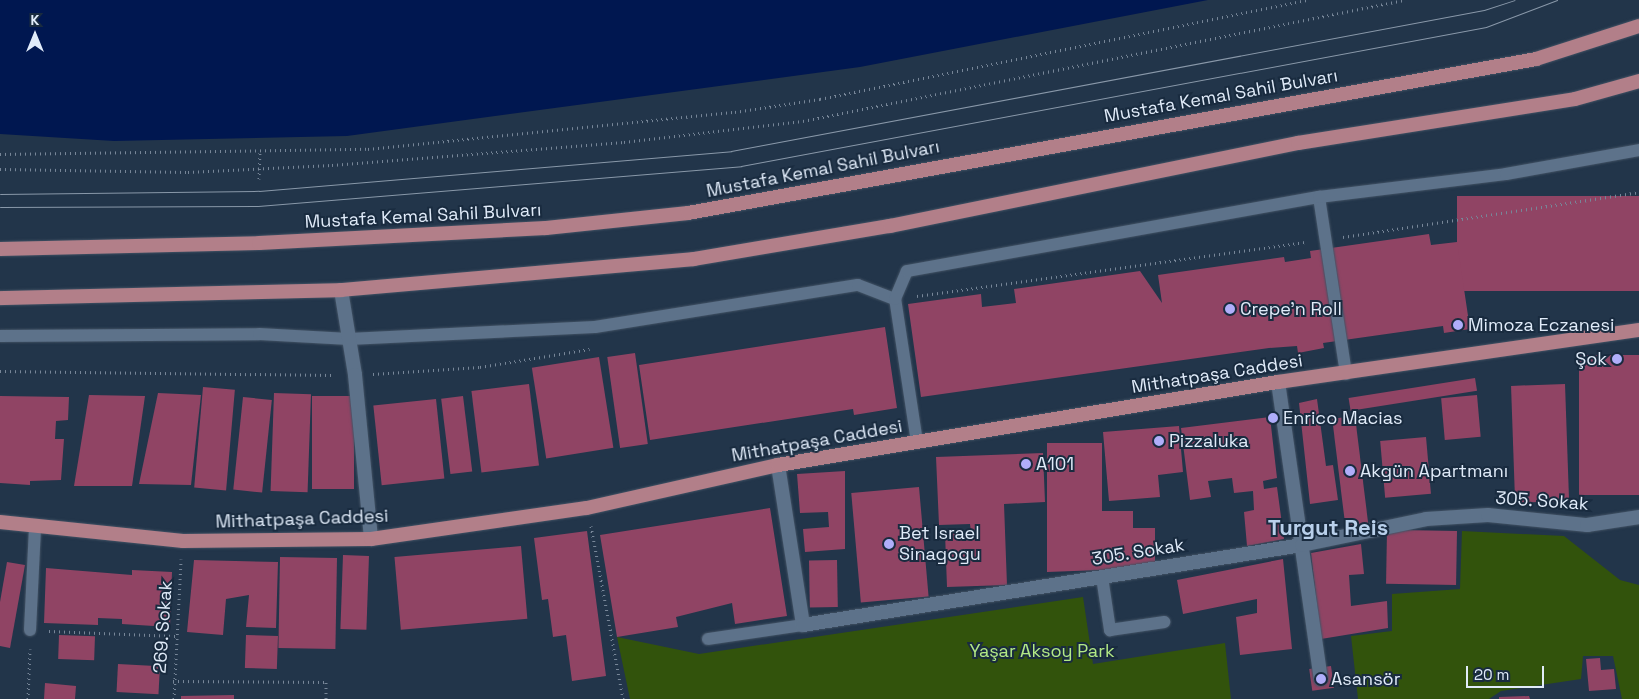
<!DOCTYPE html>
<html>
<head>
<meta charset="utf-8">
<style>
  body { margin:0 }
  #map { position:relative; width:1639px; height:699px; overflow:hidden; background:#22354a; font-family:"Space Grotesk",sans-serif }
  div>[style] { position:absolute }
  [style*='--x'] { left:calc(var(--x)*1px); top:calc(var(--y)*1px); width:calc(var(--w)*1px); rotate:calc(var(--a)*1deg) }
  .green>* { inset:0; background:#32530c }
  .water>* { inset:0; background:#001750 }
  .building>* { inset:0; background:#904464; transform-origin:0 0 }
  .path>* { height:3px; margin-top:-1.5px; transform-origin:0; background:repeating-linear-gradient(90deg,#778698 0 1px,transparent 0 5px) }
  .roads { filter:drop-shadow(0 0 1px #425264) drop-shadow(0 0 1px #425264) }
  .service>* { height:12px; margin:-6px; padding:0 6px; transform-origin:6px; border-radius:6px; background:#5d728a }
  .pedestrian>* { height:14px; margin:-7px; padding:0 7px; transform-origin:7px; border-radius:7px; background:#5d728a }
  .minor>* { height:14px; margin:-7px; padding:0 7px; transform-origin:7px; border-radius:7px; background:#5d728a }
  .primary>* { height:14px; margin:-7px; padding:0 7px; transform-origin:7px; border-radius:7px; background:#b27f89 }
  .tram>* { height:1px; margin:-0.5px; padding:0 0.5px; transform-origin:0.5px; border-radius:0.5px; background:#8998a9 }
  .dots>* { width:14px; height:14px; translate:-50% -50%; box-sizing:border-box; border:2px solid #192b3f; border-radius:50% }
  span { translate:-50% -50%; white-space:nowrap; text-align:center; line-height:1.15; -webkit-text-stroke:4px #192b3f; paint-order:stroke }
  .street-label { font-size:18px; color:#e0ebf9 }
  .poi-label { font-size:18px; color:#e0ebf9 }
  .left { translate:0 -50%; text-align:left }
  .right { translate:-100% -50%; text-align:right }
  .park-label { font-size:18px; color:#b3e986 }
  .district-label { font-size:22px; color:#b9d0eb; font-weight:700 }
  .north { position:absolute; left:10px; top:10px; width:50px; height:50px; -webkit-text-stroke:4px #192b3f; paint-order:stroke; rotate:0deg; font-size:14px; font-weight:700; line-height:20px; text-align:center; color:#e0ebf9 }
  .north::after { content:''; display:block; margin:auto; width:18px; height:22px; background:#e0ebf9; clip-path:polygon(50% 0,100% 100%,50% 72%,0 100%) }
  .scale { position:absolute; left:1466px; top:666px; width:78px; height:22px; box-sizing:border-box; border:2px solid #e0ebf9; border-top:0; padding-left:6px; font-size:15px; line-height:18px; white-space:nowrap; color:#e0ebf9; -webkit-text-stroke:4px #192b3f; paint-order:stroke }
</style>
</head>
<body>
<div id="map">
  <div class="green">
    <div style="clip-path:polygon(1462px 531px,1564px 536px,1620px 580px,1639px 585px,1639px 699px,1622px 699px,1613px 656px,1583px 656px,1581px 679px,1501px 691px,1489px 699px,1358px 699px,1351px 636px,1392px 631px,1392px 594px,1460px 589px)"></div>
    <div style="clip-path:polygon(1083px 597px,1093px 664px,1225px 643px,1231px 699px,630px 699px,617px 637px,699px 654px)"></div>
  </div>
  <div class="water">
    <div style="clip-path:polygon(0 0,1208px 0,860px 67px,347px 136px,114px 141px,0 134px)"></div>
  </div>
  <div class="building">
    <div style="left:1639px;top:196px;width:95px;height:182px;rotate:90deg"></div>
    <div style="clip-path:polygon(1429px 234px,1431px 245px,1457px 242px,1470px 329px,1444px 333px,1443px 326px,1323px 343px,1324px 348px,1298px 353px,1297px 346px,1269px 348px,921px 397px,908px 304px,981px 294px,982px 307px,1016px 303px,1014px 289px,1140px 271px,1162px 303px,1158px 275px,1284px 257px,1285px 262px,1311px 258px,1310px 251px)"></div>
    <div style="clip-path:polygon(885px 327px,897px 408px,854px 415px,853px 409px,650px 440px,639px 365px)"></div>
    <div style="left:635px;top:353px;width:92px;height:28px;rotate:82deg"></div>
    <div style="left:1639px;top:355px;width:140px;height:60px;rotate:90deg"></div>
    <div style="left:599px;top:357px;width:92px;height:68px;rotate:81deg"></div>
    <div style="left:1475px;top:378px;width:13px;height:128px;rotate:81deg"></div>
    <div style="left:529px;top:384px;width:82px;height:58px;rotate:83deg"></div>
    <div style="left:1565px;top:384px;width:117px;height:54px;rotate:88deg"></div>
    <div style="left:203px;top:387px;width:32px;height:101px;rotate:5deg"></div>
    <div style="clip-path:polygon(158px 393px,201px 395px,191px 485px,139px 484px)"></div>
    <div style="left:274px;top:393px;width:37px;height:98px;rotate:2deg"></div>
    <div style="clip-path:polygon(89px 395px,145px 396px,132px 486px,74px 486px)"></div>
    <div style="left:1477px;top:395px;width:42px;height:36px;rotate:85deg"></div>
    <div style="clip-path:polygon(0 396px,69px 397px,68px 420px,56px 421px,55px 439px,64px 439px,61px 480px,30px 481px,30px 485px,0 483px)"></div>
    <div style="left:312px;top:396px;width:42px;height:93px"></div>
    <div style="left:463px;top:396px;width:76px;height:22px;rotate:83deg"></div>
    <div style="left:243px;top:397px;width:29px;height:93px;rotate:6deg"></div>
    <div style="left:436px;top:399px;width:80px;height:63px;rotate:84deg"></div>
    <div style="clip-path:polygon(1317px 399px,1326px 466px,1333px 465px,1338px 500px,1310px 504px,1299px 403px)"></div>
    <div style="left:1355px;top:416px;width:108px;height:23px;rotate:83deg"></div>
    <div style="clip-path:polygon(1270px 417px,1277px 478px,1263px 481px,1264px 489px,1277px 487px,1284px 539px,1247px 546px,1244px 512px,1254px 510px,1253px 491px,1234px 493px,1232px 478px,1208px 481px,1211px 497px,1190px 500px,1181px 428px)"></div>
    <div style="clip-path:polygon(1179px 426px,1183px 472px,1158px 475px,1160px 497px,1109px 501px,1103px 432px)"></div>
    <div style="left:1426px;top:437px;width:57px;height:46px;rotate:85deg"></div>
    <div style="clip-path:polygon(1047px 443px,1102px 443px,1102px 511px,1133px 511px,1133px 528px,1155px 528px,1155px 568px,1047px 572px)"></div>
    <div style="clip-path:polygon(1043px 453px,1045px 502px,1004px 504px,1007px 585px,947px 587px,945px 533px,971px 532px,970px 524px,939px 525px,936px 457px)"></div>
    <div style="clip-path:polygon(845px 471px,845px 549px,805px 552px,803px 529px,829px 527px,828px 512px,800px 513px,797px 474px)"></div>
    <div style="left:919px;top:487px;width:110px;height:68px;rotate:85deg"></div>
    <div style="clip-path:polygon(770px 508px,787px 616px,735px 624px,732px 603px,676px 617px,678px 627px,617px 637px,600px 535px)"></div>
    <div style="clip-path:polygon(587px 531px,606px 676px,572px 681px,566px 635px,553px 637px,548px 599px,542px 600px,534px 538px)"></div>
    <div style="left:1457px;top:531px;width:54px;height:70px;rotate:91deg"></div>
    <div style="clip-path:polygon(1361px 544px,1364px 574px,1349px 575px,1351px 606px,1387px 601px,1388px 628px,1321px 639px,1311px 553px)"></div>
    <div style="left:521px;top:546px;width:73px;height:127px;rotate:85deg"></div>
    <div style="left:343px;top:555px;width:26px;height:74px;rotate:2deg"></div>
    <div style="left:280px;top:557px;width:57px;height:91px;rotate:1deg"></div>
    <div style="clip-path:polygon(1283px 559px,1292px 649px,1240px 655px,1236px 617px,1257px 613px,1257px 599px,1183px 614px,1177px 580px)"></div>
    <div style="clip-path:polygon(194px 560px,278px 562px,276px 628px,246px 627px,249px 595px,226px 599px,223px 635px,187px 632px)"></div>
    <div style="left:837px;top:560px;width:47px;height:28px;rotate:89deg"></div>
    <div style="clip-path:polygon(7px 562px,25px 565px,10px 648px,0 646px,0 602px)"></div>
    <div style="clip-path:polygon(46px 568px,132px 575px,132px 570px,172px 572px,170px 627px,122px 624px,122px 619px,98px 618px,98px 625px,44px 623px)"></div>
    <div style="left:59px;top:635px;width:36px;height:24px;rotate:2deg"></div>
    <div style="left:246px;top:635px;width:32px;height:33px;rotate:2deg"></div>
    <div style="clip-path:polygon(1600px 658px,1601px 670px,1614px 669px,1616px 689px,1589px 691px,1586px 659px)"></div>
    <div style="left:118px;top:664px;width:42px;height:28px;rotate:3deg"></div>
    <div style="left:1331px;top:666px;width:22px;height:22px;rotate:82deg"></div>
    <div style="clip-path:polygon(45px 683px,76px 686px,75px 699px,44px 699px)"></div>
    <div style="clip-path:polygon(234px 695px,234px 699px,181px 699px,181px 696px)"></div>
    <div style="clip-path:polygon(1529px 696px,1530px 699px,1499px 699px,1499px 697px)"></div>
  </div>
  <div class="path">
    <div style="--x:0;--y:154;--w:368;--a:-0.8"></div>
    <div style="--x:368;--y:149;--w:369;--a:-5.8"></div>
    <div style="--x:735;--y:112;--w:86;--a:-8.7"></div>
    <div style="--x:820;--y:99;--w:498;--a:-11.5"></div>
    <div style="--x:0;--y:169;--w:188;--a:0.9"></div>
    <div style="--x:188;--y:172;--w:144;--a:-2.8"></div>
    <div style="--x:332;--y:165;--w:293;--a:-4.5"></div>
    <div style="--x:624;--y:142;--w:180;--a:-6.7"></div>
    <div style="--x:803;--y:121;--w:613;--a:-11.38"></div>
    <div style="--x:259;--y:179;--w:27;--a:-88"></div>
    <div style="--x:1343;--y:237;--w:299;--a:-8.6"></div>
    <div style="--x:917;--y:296;--w:394;--a:-7.9"></div>
    <div style="--x:0;--y:371;--w:334;--a:0.7"></div>
    <div style="--x:373;--y:374;--w:107;--a:-3.7"></div>
    <div style="--x:480;--y:367;--w:111;--a:-9.3"></div>
    <div style="--x:591;--y:526;--w:176;--a:79.5"></div>
    <div style="--x:49;--y:631;--w:127;--a:2.3"></div>
    <div style="--x:173;--y:681;--w:153;--a:0.4"></div>
    <div style="--x:326;--y:682;--w:17;--a:90"></div>
    <div style="--x:28;--y:699;--w:50;--a:-87.7"></div>
    <div style="--x:174;--y:699;--w:140;--a:-87.1"></div>
  </div>
  <div class="roads">
    <div class="service">
      <div style="--x:1319;--y:197;--w:179;--a:81.3"></div>
      <div style="--x:0;--y:336;--w:259;--a:-0.4"></div>
      <div style="--x:259;--y:334;--w:90;--a:3.2"></div>
      <div style="--x:349;--y:339;--w:246;--a:-2.8"></div>
      <div style="--x:595;--y:327;--w:266;--a:-9.1"></div>
      <div style="--x:858;--y:285;--w:40;--a:21"></div>
      <div style="--x:917;--y:442;--w:145;--a:-98.7"></div>
      <div style="--x:895;--y:299;--w:30;--a:-67"></div>
      <div style="--x:907;--y:271;--w:419;--a:-10.2"></div>
      <div style="--x:1319;--y:197;--w:188;--a:-7"></div>
      <div style="--x:1506;--y:174;--w:135;--a:-10.2"></div>
      <div style="--x:1102;--y:577;--w:54;--a:81.4"></div>
      <div style="--x:1110;--y:630;--w:55;--a:-8.4"></div>
      <div style="--x:30;--y:630;--w:104;--a:-87.2"></div>
      <div style="--x:708;--y:639;--w:96;--a:-8.4"></div>
    </div>
    <div class="pedestrian">
      <div style="--x:1278;--y:382;--w:300;--a:81.8"></div>
    </div>
    <div class="minor">
      <div style="--x:341;--y:290;--w:86;--a:80.6"></div>
      <div style="--x:355;--y:375;--w:165;--a:84.4"></div>
      <div style="--x:778;--y:465;--w:162;--a:81.1"></div>
      <div style="--x:803;--y:625;--w:505;--a:-9.11"></div>
      <div style="--x:1302;--y:545;--w:127;--a:-11.8"></div>
      <div style="--x:1426;--y:519;--w:62;--a:-3.7"></div>
      <div style="--x:1488;--y:515;--w:100;--a:5.8"></div>
      <div style="--x:1587;--y:525;--w:53;--a:-8.7"></div>
    </div>
    <div class="primary">
      <div style="--x:0;--y:249;--w:259;--a:-1.3"></div>
      <div style="--x:259;--y:243;--w:287;--a:-3"></div>
      <div style="--x:546;--y:228;--w:143;--a:-6"></div>
      <div style="--x:688;--y:213;--w:862;--a:-10.29"></div>
      <div style="--x:1536;--y:59;--w:108;--a:-17.8"></div>
      <div style="--x:0;--y:298;--w:341;--a:-1.3"></div>
      <div style="--x:341;--y:290;--w:354;--a:-5"></div>
      <div style="--x:694;--y:259;--w:199;--a:-9.6"></div>
      <div style="--x:890;--y:226;--w:416;--a:-11.5"></div>
      <div style="--x:1298;--y:143;--w:280;--a:-9"></div>
      <div style="--x:1575;--y:99;--w:66;--a:-15.7"></div>
      <div style="--x:0;--y:522;--w:184;--a:5.9"></div>
      <div style="--x:183;--y:541;--w:188;--a:-0.6"></div>
      <div style="--x:371;--y:539;--w:218;--a:-8.2"></div>
      <div style="--x:587;--y:508;--w:196;--a:-12.7"></div>
      <div style="--x:778;--y:465;--w:507;--a:-9.43"></div>
      <div style="--x:1278;--y:382;--w:365;--a:-8.2"></div>
    </div>
  </div>
  <div class="tram">
    <div style="--x:0;--y:194;--w:259;--a:-0.7"></div>
    <div style="--x:259;--y:191;--w:474;--a:-4.8"></div>
    <div style="--x:731;--y:151;--w:766;--a:-10.61"></div>
    <div style="--x:1484;--y:10;--w:32;--a:-18"></div>
    <div style="--x:0;--y:207;--w:258;--a:-0.2"></div>
    <div style="--x:258;--y:206;--w:485;--a:-4.7"></div>
    <div style="--x:741;--y:166;--w:758;--a:-10.57"></div>
    <div style="--x:1486;--y:27;--w:76;--a:-20.8"></div>
  </div>
  <div class="dots">
    <div style="left:1230px;top:309px;background:#b0aefa"></div>
    <div style="left:1458px;top:325px;background:#b0aefa"></div>
    <div style="left:1617px;top:359px;background:#b0aefa"></div>
    <div style="left:1273px;top:418px;background:#b0aefa"></div>
    <div style="left:1159px;top:441px;background:#b0aefa"></div>
    <div style="left:1026px;top:464px;background:#b0aefa"></div>
    <div style="left:1350px;top:471px;background:#b0aefa"></div>
    <div style="left:889px;top:544px;background:#b0aefa"></div>
    <div style="left:1321px;top:679px;background:#b0aefa"></div>
  </div>
  <div class="street-label">
    <span style="left:1221px;top:96px;rotate:-10deg">Mustafa Kemal Sahil Bulvarı</span>
    <span style="left:823px;top:169px;rotate:-11deg">Mustafa Kemal Sahil Bulvarı</span>
    <span style="left:423px;top:216px;rotate:-3deg">Mustafa Kemal Sahil Bulvarı</span>
    <span style="left:1217px;top:374px;rotate:-9deg">Mithatpaşa Caddesi</span>
    <span style="left:817px;top:441px;rotate:-10deg">Mithatpaşa Caddesi</span>
    <span style="left:1542px;top:501px;rotate:4deg">305. Sokak</span>
    <span style="left:302px;top:519px;rotate:-2deg">Mithatpaşa Caddesi</span>
    <span style="left:1138px;top:552px;rotate:-9deg">305. Sokak</span>
    <span style="left:163px;top:627px;rotate:-86deg">269. Sokak</span>
  </div>
  <div class="poi-label">
    <span class="left" style="left:1240px;top:309px">Crepe'n Roll</span>
    <span class="left" style="left:1468px;top:325px">Mimoza Eczanesi</span>
    <span class="right" style="left:1607px;top:359px">Şok</span>
    <span class="left" style="left:1283px;top:418px">Enrico Macias</span>
    <span class="left" style="left:1169px;top:441px">Pizzaluka</span>
    <span class="left" style="left:1036px;top:464px">A101</span>
    <span class="left" style="left:1360px;top:471px">Akgün Apartmanı</span>
    <span class="left" style="left:899px;top:544px">Bet Israel<br>Sinagogu</span>
    <span class="left" style="left:1331px;top:679px">Asansör</span>
  </div>
  <div class="park-label">
    <span style="left:1042px;top:651px">Yaşar Aksoy Park</span>
  </div>
  <div class="district-label">
    <span style="left:1328px;top:528px">Turgut Reis</span>
  </div>
  <div class="north">K</div>
  <div class="scale">20 m</div>
</div>
</body>
</html>
